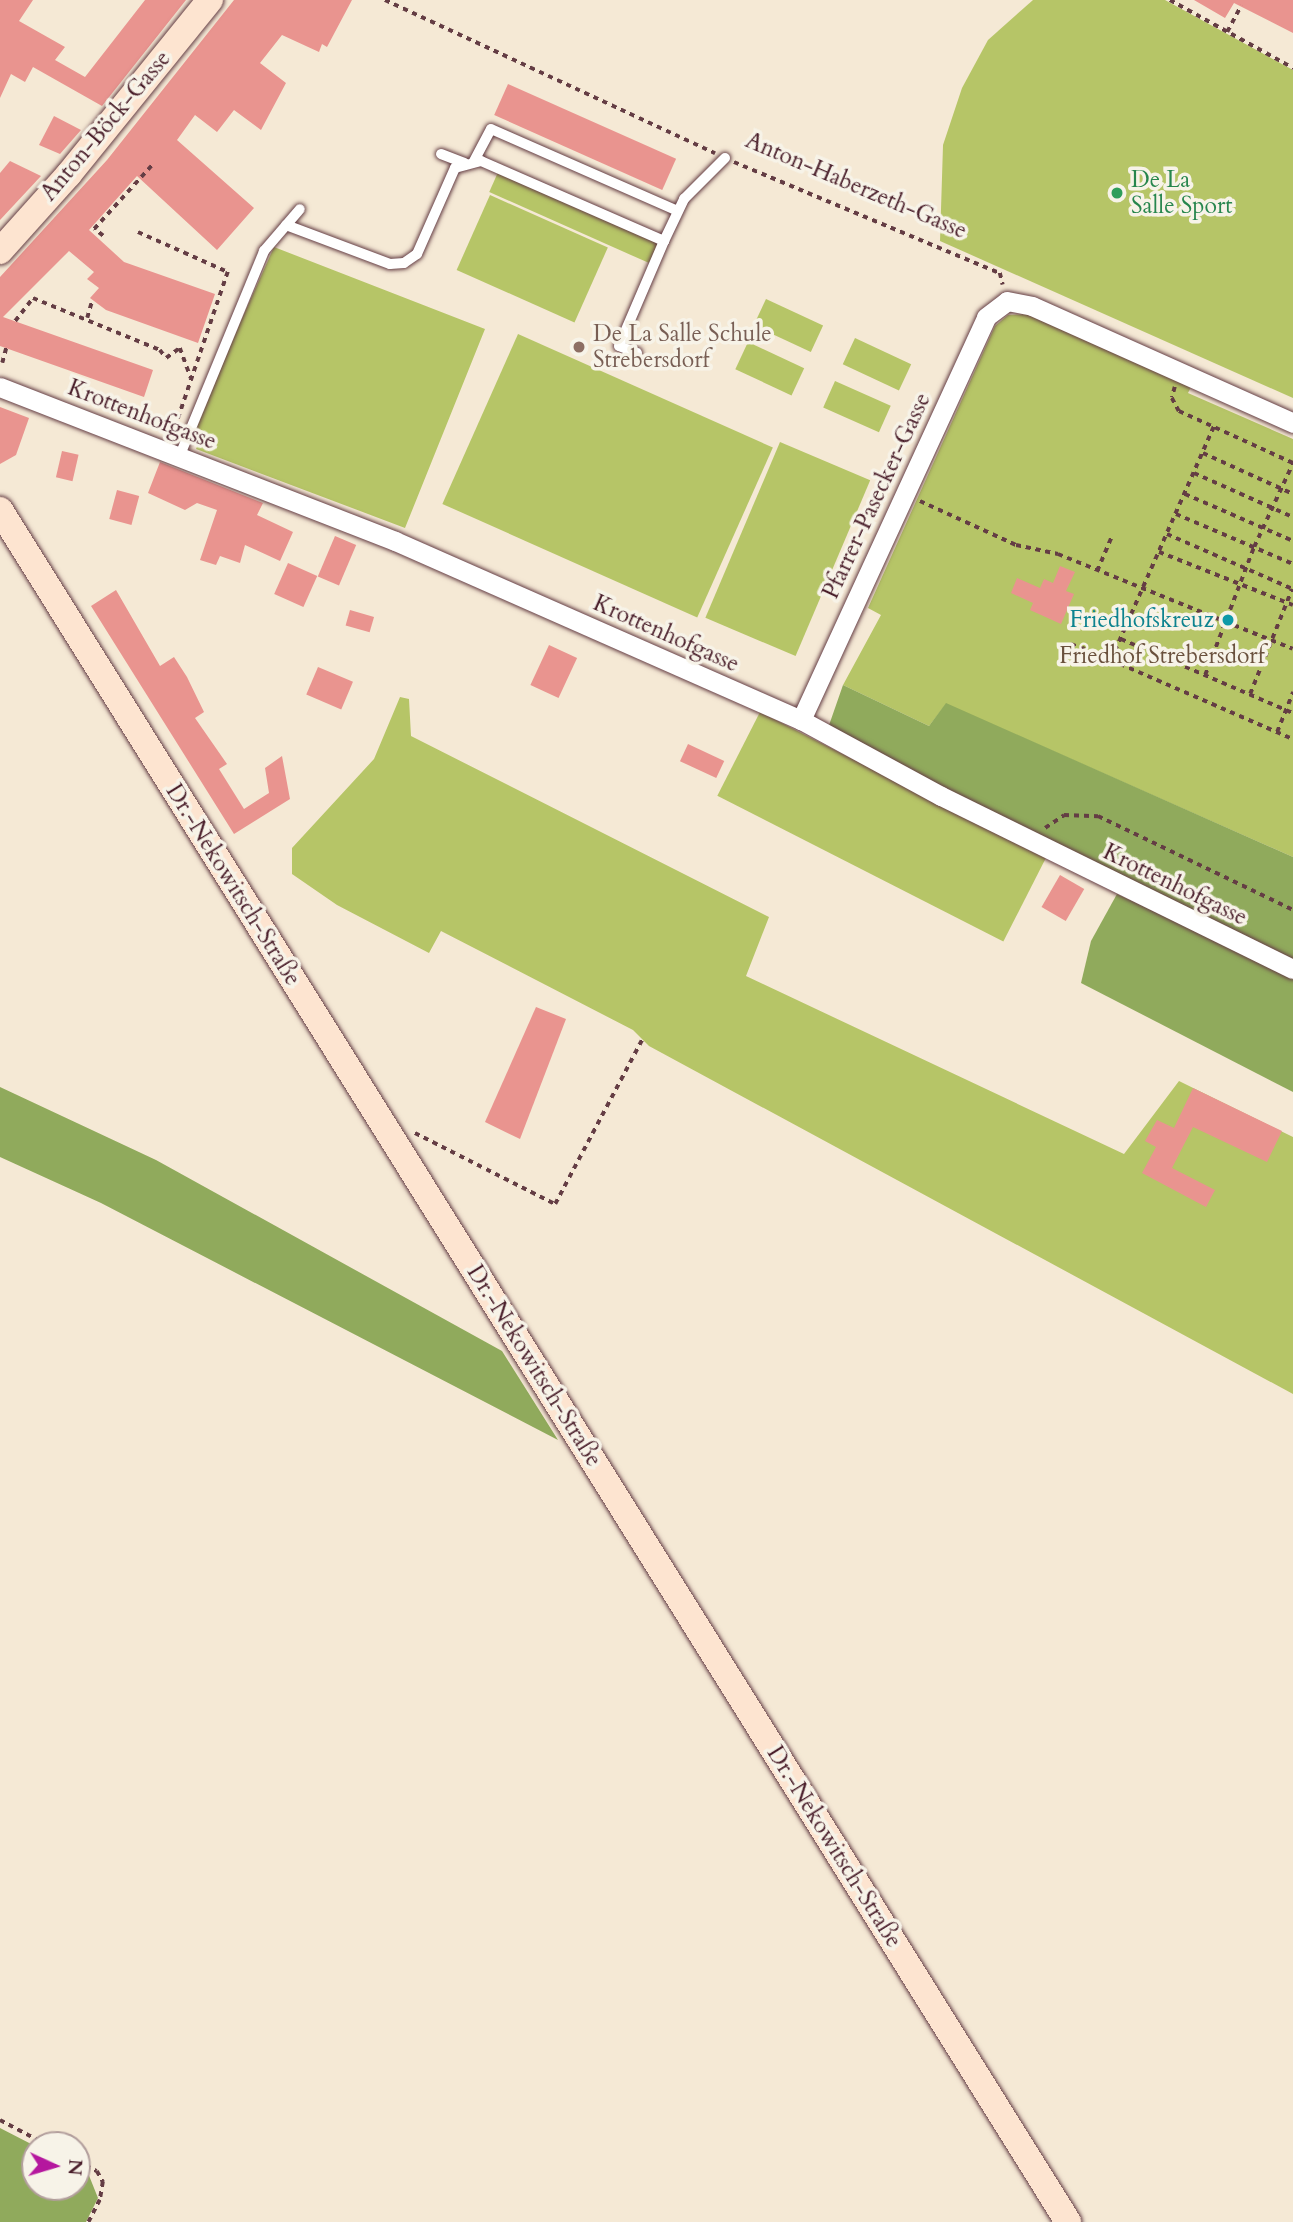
<!DOCTYPE html>
<html>
<head>
<meta charset="utf-8">
<style>
  body { margin:0 }
  #map { position:relative; width:1293px; height:2222px; overflow:hidden; background:#f5e9d5; font-family:Cardo,serif }
  div>[style] { position:absolute }
  [style*='--x'] { left:calc(var(--x)*1px); top:calc(var(--y)*1px); width:calc(var(--w)*1px); rotate:calc(var(--a)*1deg) }
  .green>* { inset:0; background:#b6c567; transform-origin:0 0 }
  .forest>* { inset:0; background:#90aa5c }
  .building>* { inset:0; background:#e9948f; transform-origin:0 0 }
  .path>* { height:3.5px; margin-top:-1.75px; transform-origin:0; background:repeating-linear-gradient(90deg,#643d44 0 5px,transparent 0 10px) }
  .roads { filter:drop-shadow(0 0 2px #643d44) drop-shadow(0 0 2px #643d44) }
  .service>* { height:10px; margin:-5px; padding:0 5px; transform-origin:5px; border-radius:5px; background:#fff }
  .minor>* { height:19px; margin:-9.5px; padding:0 9.5px; transform-origin:9.5px; border-radius:9.5px; background:#fff }
  .secondary>* { height:26px; margin:-13px; padding:0 13px; transform-origin:13px; border-radius:13px; background:#fde4d0 }
  .dots>* { width:19px; height:19px; translate:-50% -50%; box-sizing:border-box; border:4px solid #f7f3e8; border-radius:50% }
  span { translate:-50% -50%; white-space:nowrap; text-align:center; line-height:1.15; -webkit-text-stroke:7px #f7f3e8; paint-order:stroke }
  .street-label { font-size:23px; color:#4a1f2b }
  .leisure-label { font-size:23px; color:#27864d }
  .left { translate:0 -50%; text-align:left }
  .education-label { font-size:23px; color:#785e54 }
  .culture-label { font-size:23px; color:#0d838f }
  .right { translate:-100% -50%; text-align:right }
  .park-label { font-size:23px; color:#6a513d }
  .north { position:absolute; left:21px; top:2131px; width:70px; height:70px; box-sizing:border-box; background:#f7f3e8; border:2px solid #b29e9c; border-radius:50%; rotate:94deg; font-size:19px; font-weight:700; line-height:28px; text-align:center; color:#4a1f2b }
  .north::after { content:''; display:block; margin:auto; width:24px; height:32px; background:#b5179e; clip-path:polygon(50% 0,100% 100%,50% 72%,0 100%) }
</style>
</head>
<body>
<div id="map">
  <div class="green">
    <div style="clip-path:polygon(1033px 0,1165px 0,1293px 70px,1293px 398px,940px 241px,943px 145px,962px 88px,988px 40px)"></div>
    <div style="left:499px;top:170px;width:175px;height:24px;rotate:24deg"></div>
    <div style="left:490px;top:195px;width:129px;height:82px;rotate:24deg"></div>
    <div style="clip-path:polygon(274px 247px,485px 329px,405px 528px,196px 449px,203px 431px,194px 426px)"></div>
    <div style="left:766px;top:299px;width:63px;height:29px;rotate:25deg"></div>
    <div style="clip-path:polygon(1030px 314px,1192px 385px,1188px 393px,1293px 439px,1293px 857px,946px 704px,929px 726px,843px 685px,881px 615px,868px 608px,995px 326px,1008px 315px)"></div>
    <div style="left:518px;top:334px;width:279px;height:186px;rotate:24deg"></div>
    <div style="left:855px;top:338px;width:62px;height:29px;rotate:25deg"></div>
    <div style="left:748px;top:342px;width:62px;height:30px;rotate:25deg"></div>
    <div style="left:835px;top:381px;width:61px;height:29px;rotate:24deg"></div>
    <div style="left:780px;top:442px;width:98px;height:191px;rotate:23deg"></div>
    <div style="clip-path:polygon(400px 697px,409px 699px,411px 736px,769px 917px,746px 976px,1124px 1154px,1179px 1081px,1293px 1137px,1293px 1394px,649px 1046px,633px 1030px,441px 931px,429px 953px,337px 905px,292px 874px,292px 848px,374px 759px)"></div>
    <div style="left:760px;top:712px;width:321px;height:94px;rotate:27deg"></div>
  </div>
  <div class="forest">
    <div style="clip-path:polygon(843px 685px,929px 726px,946px 703px,1293px 857px,1293px 959px,827px 731px)"></div>
    <div style="clip-path:polygon(1117px 894px,1293px 976px,1293px 1092px,1081px 983px,1091px 941px)"></div>
    <div style="clip-path:polygon(0 1087px,156px 1160px,502px 1351px,558px 1440px,101px 1203px,0 1157px)"></div>
    <div style="clip-path:polygon(0 2128px,35px 2146px,35px 2187px,77px 2187px,77px 2167px,88px 2173px,98px 2198px,86px 2222px,0 2222px)"></div>
  </div>
  <div class="building">
    <div style="clip-path:polygon(0 0,33px 0,19px 21px,65px 47px,55px 60px,85px 77px,145px 0,186px 0,102px 106px,33px 67px,25px 82px,11px 74px,0 98px)"></div>
    <div style="clip-path:polygon(234px 0,352px 0,327px 47px,322px 44px,319px 52px,282px 35px,260px 63px,286px 83px,261px 130px,234px 110px,217px 132px,195px 115px,177px 140px,254px 208px,217px 250px,137px 176px,89px 230px,124px 262px,215px 294px,198px 343px,106px 310px,90px 298px,99px 288px,87px 279px,94px 272px,69px 251px,3px 317px,153px 370px,144px 397px,0 346px,0 277px,107px 160px)"></div>
    <div style="clip-path:polygon(1194px 0,1293px 0,1293px 33px,1234px 3px,1225px 18px)"></div>
    <div style="left:508px;top:84px;width:184px;height:34px;rotate:24deg"></div>
    <div style="clip-path:polygon(54px 116px,81px 130px,60px 154px,39px 145px)"></div>
    <div style="clip-path:polygon(10px 161px,41px 176px,0 220px,0 173px)"></div>
    <div style="clip-path:polygon(0 407px,29px 418px,16px 455px,0 464px)"></div>
    <div style="left:62px;top:451px;width:17px;height:27px;rotate:13deg"></div>
    <div style="clip-path:polygon(160px 462px,263px 503px,257px 515px,293px 532px,280px 561px,245px 545px,240px 563px,220px 556px,216px 565px,200px 560px,217px 510px,197px 503px,185px 510px,148px 493px)"></div>
    <div style="left:117px;top:490px;width:23px;height:30px;rotate:15deg"></div>
    <div style="left:335px;top:536px;width:23px;height:44px;rotate:23deg"></div>
    <div style="left:288px;top:563px;width:32px;height:34px;rotate:24deg"></div>
    <div style="clip-path:polygon(1060px 566px,1075px 572px,1066px 591px,1074px 594px,1061px 624px,1030px 610px,1033px 603px,1011px 593px,1017px 578px,1040px 588px,1044px 579px,1053px 583px)"></div>
    <div style="clip-path:polygon(116px 590px,160px 666px,174px 657px,187px 677px,204px 712px,195px 718px,227px 764px,219px 769px,244px 809px,269px 793px,265px 768px,282px 756px,290px 799px,234px 834px,91px 606px)"></div>
    <div style="left:350px;top:610px;width:25px;height:16px;rotate:16deg"></div>
    <div style="left:549px;top:645px;width:31px;height:44px;rotate:25deg"></div>
    <div style="left:318px;top:667px;width:38px;height:30px;rotate:23deg"></div>
    <div style="left:688px;top:744px;width:40px;height:19px;rotate:25deg"></div>
    <div style="left:1060px;top:875px;width:28px;height:37px;rotate:30deg"></div>
    <div style="clip-path:polygon(536px 1007px,566px 1019px,520px 1139px,485px 1122px)"></div>
    <div style="clip-path:polygon(1193px 1088px,1282px 1131px,1267px 1162px,1193px 1127px,1172px 1168px,1215px 1190px,1206px 1207px,1142px 1173px,1156px 1147px,1145px 1141px,1157px 1120px,1174px 1128px)"></div>
  </div>
  <div class="path">
    <div style="--x:385;--y:0;--w:364;--a:24.9"></div>
    <div style="--x:1170;--y:0;--w:141;--a:28.9"></div>
    <div style="--x:1227;--y:32;--w:30;--a:-62"></div>
    <div style="--x:734;--y:162;--w:288;--a:22.7"></div>
    <div style="--x:1000;--y:273;--w:12;--a:76"></div>
    <div style="--x:138;--y:232;--w:98;--a:24"></div>
    <div style="--x:228;--y:272;--w:162;--a:108.8"></div>
    <div style="--x:103;--y:236;--w:11;--a:-142"></div>
    <div style="--x:94;--y:229;--w:88;--a:-47.8"></div>
    <div style="--x:87;--y:318;--w:18;--a:-74"></div>
    <div style="--x:15;--y:321;--w:29;--a:-52"></div>
    <div style="--x:33;--y:298;--w:137;--a:22.3"></div>
    <div style="--x:160;--y:350;--w:10;--a:53"></div>
    <div style="--x:166;--y:358;--w:17;--a:-36"></div>
    <div style="--x:180;--y:348;--w:32;--a:70"></div>
    <div style="--x:2;--y:363;--w:16;--a:-75"></div>
    <div style="--x:1175;--y:387;--w:11;--a:105"></div>
    <div style="--x:1172;--y:398;--w:15;--a:62"></div>
    <div style="--x:1179;--y:411;--w:125;--a:24.5"></div>
    <div style="--x:1214;--y:427;--w:255;--a:113.8"></div>
    <div style="--x:1111;--y:660;--w:198;--a:23.5"></div>
    <div style="--x:1203;--y:453;--w:99;--a:24.5"></div>
    <div style="--x:1194;--y:473;--w:108;--a:24"></div>
    <div style="--x:1185;--y:494;--w:118;--a:23.5"></div>
    <div style="--x:920;--y:501;--w:106;--a:24.6"></div>
    <div style="--x:1016;--y:545;--w:43;--a:12.1"></div>
    <div style="--x:1058;--y:554;--w:253;--a:22"></div>
    <div style="--x:1176;--y:514;--w:127;--a:23.1"></div>
    <div style="--x:1167;--y:534;--w:137;--a:23.6"></div>
    <div style="--x:1159;--y:552;--w:144;--a:21.6"></div>
    <div style="--x:1097;--y:571;--w:36;--a:-67"></div>
    <div style="--x:1121;--y:639;--w:187;--a:23.3"></div>
    <div style="--x:1071;--y:644;--w:43;--a:21.8"></div>
    <div style="--x:1205;--y:675;--w:137;--a:-69.1"></div>
    <div style="--x:1254;--y:547;--w:93;--a:-65.1"></div>
    <div style="--x:1250;--y:694;--w:113;--a:-68.2"></div>
    <div style="--x:1277;--y:732;--w:43;--a:-68.2"></div>
    <div style="--x:1045;--y:828;--w:23;--a:-34"></div>
    <div style="--x:1064;--y:815;--w:34;--a:2"></div>
    <div style="--x:1098;--y:816;--w:216;--a:25.7"></div>
    <div style="--x:415;--y:1133;--w:157;--a:26.9"></div>
    <div style="--x:555;--y:1204;--w:188;--a:-62.1"></div>
    <div style="--x:0;--y:2120;--w:53;--a:28"></div>
    <div style="--x:77;--y:2161;--w:22;--a:27"></div>
    <div style="--x:97;--y:2171;--w:13;--a:61"></div>
    <div style="--x:103;--y:2182;--w:18;--a:99"></div>
    <div style="--x:100;--y:2200;--w:25;--a:117"></div>
  </div>
  <div class="roads">
    <div class="service">
      <div style="--x:441;--y:154;--w:25;--a:21"></div>
      <div style="--x:474;--y:161;--w:36;--a:-62"></div>
      <div style="--x:491;--y:129;--w:204;--a:23.7"></div>
      <div style="--x:286;--y:225;--w:111;--a:20.6"></div>
      <div style="--x:390;--y:264;--w:14;--a:-4"></div>
      <div style="--x:404;--y:263;--w:16;--a:-35"></div>
      <div style="--x:417;--y:254;--w:94;--a:-66.2"></div>
      <div style="--x:455;--y:168;--w:27;--a:-15"></div>
      <div style="--x:481;--y:161;--w:200;--a:23.6"></div>
      <div style="--x:664;--y:241;--w:47;--a:-64.5"></div>
      <div style="--x:684;--y:199;--w:58;--a:-45"></div>
      <div style="--x:637;--y:353;--w:19;--a:-159"></div>
      <div style="--x:619;--y:346;--w:114;--a:-66.8"></div>
      <div style="--x:180;--y:455;--w:221;--a:-67.6"></div>
      <div style="--x:264;--y:251;--w:55;--a:-49.4"></div>
    </div>
    <div class="minor">
      <div style="--x:0;--y:387;--w:424;--a:21.3"></div>
      <div style="--x:395;--y:541;--w:444;--a:23.8"></div>
      <div style="--x:801;--y:720;--w:159;--a:28.5"></div>
      <div style="--x:941;--y:796;--w:392;--a:26.2"></div>
      <div style="--x:801;--y:720;--w:443;--a:-65.3"></div>
      <div style="--x:986;--y:317;--w:26;--a:-37"></div>
      <div style="--x:1007;--y:301;--w:25;--a:11"></div>
      <div style="--x:1032;--y:306;--w:286;--a:24.1"></div>
    </div>
    <div class="secondary">
      <div style="--x:0;--y:251;--w:103;--a:-48.1"></div>
      <div style="--x:69;--y:174;--w:224;--a:-51"></div>
      <div style="--x:0;--y:510;--w:2018;--a:58.04"></div>
    </div>
  </div>
  <div class="dots">
    <div style="left:1117px;top:193px;background:#2e9e5b"></div>
    <div style="left:579px;top:347px;background:#8d6e63"></div>
    <div style="left:1228px;top:620px;background:#0f9aa8"></div>
  </div>
  <div class="street-label">
    <span style="left:106px;top:126px;rotate:-50deg">Anton-Böck-Gasse</span>
    <span style="left:856px;top:186px;rotate:23deg">Anton-Haberzeth-Gasse</span>
    <span style="left:142px;top:415px;rotate:21deg">Krottenhofgasse</span>
    <span style="left:877px;top:496px;rotate:-65deg">Pfarrer-Pasecker-Gasse</span>
    <span style="left:666px;top:634px;rotate:24deg">Krottenhofgasse</span>
    <span style="left:233px;top:885px;rotate:58deg">Dr.-Nekowitsch-Straße</span>
    <span style="left:1175px;top:885px;rotate:26deg">Krottenhofgasse</span>
    <span style="left:534px;top:1366px;rotate:58deg">Dr.-Nekowitsch-Straße</span>
    <span style="left:834px;top:1847px;rotate:58deg">Dr.-Nekowitsch-Straße</span>
  </div>
  <div class="leisure-label">
    <span class="left" style="left:1131px;top:193px">De La<br>Salle Sport</span>
  </div>
  <div class="education-label">
    <span class="left" style="left:593px;top:347px">De La Salle Schule<br>Strebersdorf</span>
  </div>
  <div class="culture-label">
    <span class="right" style="left:1214px;top:620px">Friedhofskreuz</span>
  </div>
  <div class="park-label">
    <span style="left:1162px;top:656px">Friedhof Strebersdorf</span>
  </div>
  <div class="north">N</div>
</div>
</body>
</html>
